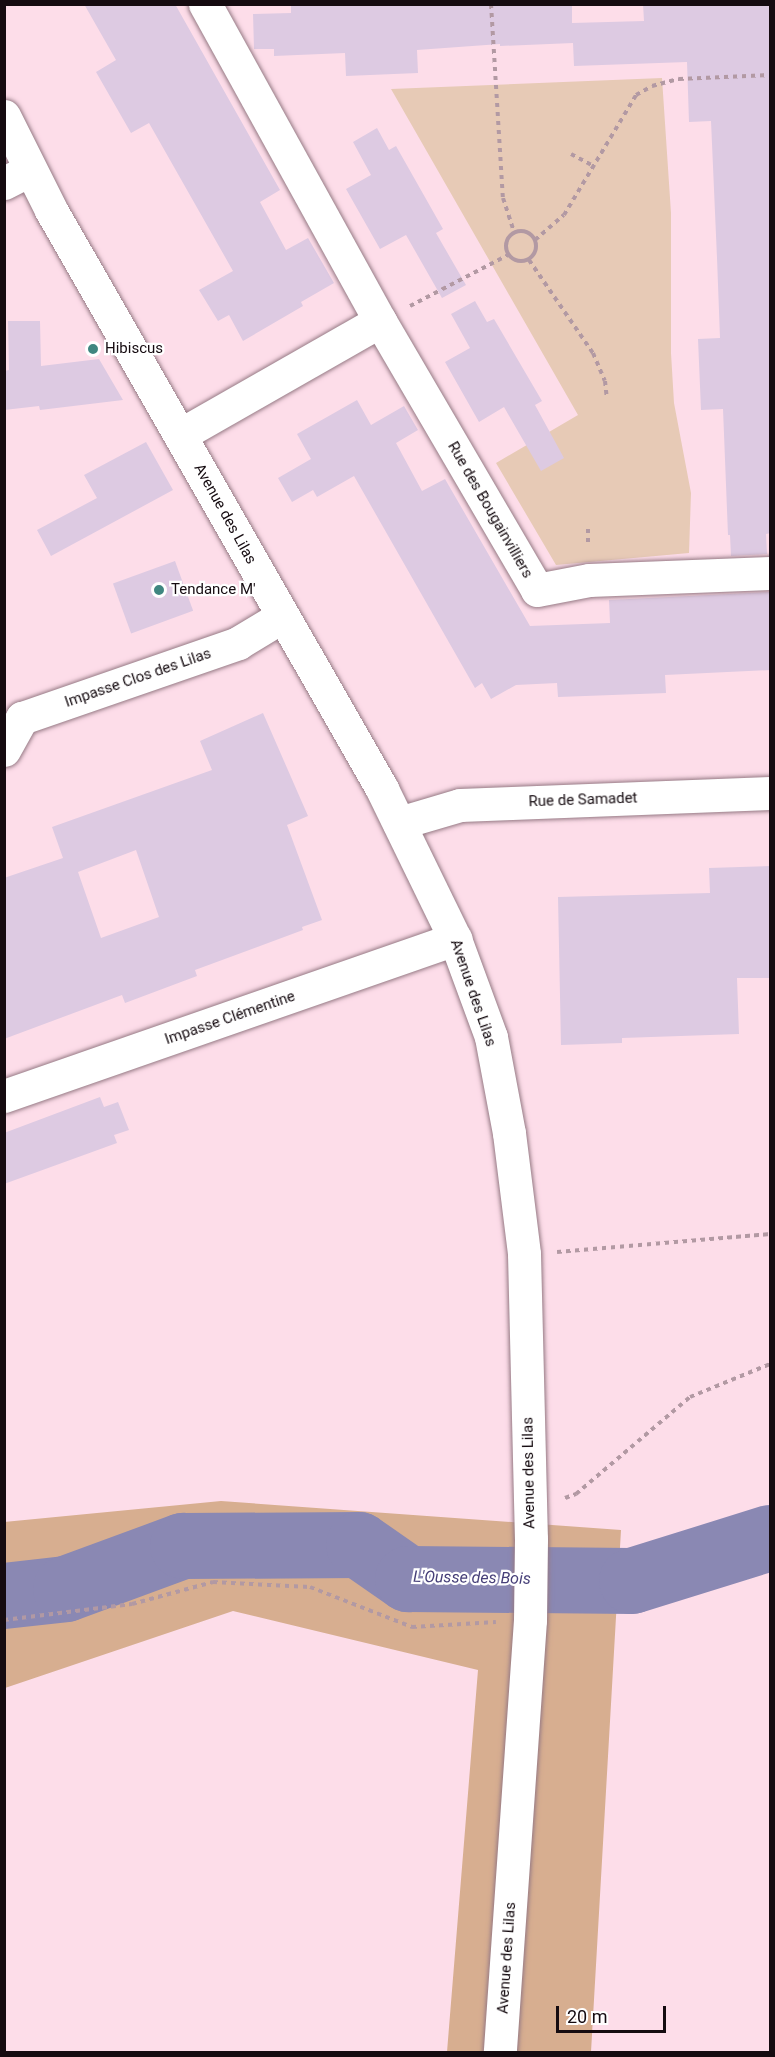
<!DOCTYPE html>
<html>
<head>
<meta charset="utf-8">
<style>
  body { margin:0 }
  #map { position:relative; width:775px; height:2057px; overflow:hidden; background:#fddde9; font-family:Roboto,sans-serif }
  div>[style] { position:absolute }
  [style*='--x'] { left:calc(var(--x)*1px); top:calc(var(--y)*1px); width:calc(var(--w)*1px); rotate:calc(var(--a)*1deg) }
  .green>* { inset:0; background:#e7cab6 }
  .forest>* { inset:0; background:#d7ae90 }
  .river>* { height:66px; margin:-33px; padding:0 33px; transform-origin:33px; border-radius:33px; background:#8a88b3 }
  .building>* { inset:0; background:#ddcae2; transform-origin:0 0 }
  .path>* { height:4px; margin-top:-2px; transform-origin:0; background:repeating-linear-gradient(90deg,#b299a3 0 4.5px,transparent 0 9px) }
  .path>.ring { margin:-2px; padding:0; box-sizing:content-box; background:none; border:4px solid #b299a3; border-radius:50% }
  .roads { filter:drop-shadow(0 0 2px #967a85) drop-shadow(0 0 2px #967a85) }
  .minor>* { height:33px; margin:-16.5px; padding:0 16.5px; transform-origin:16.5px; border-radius:16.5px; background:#fff }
  .tertiary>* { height:33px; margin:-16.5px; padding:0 16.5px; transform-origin:16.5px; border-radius:16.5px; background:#fff }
  .dots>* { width:16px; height:16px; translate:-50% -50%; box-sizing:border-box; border:3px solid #fff; border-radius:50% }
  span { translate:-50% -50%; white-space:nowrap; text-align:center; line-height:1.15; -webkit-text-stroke:4.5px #fff; paint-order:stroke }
  .poi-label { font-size:15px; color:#150b10 }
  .left { translate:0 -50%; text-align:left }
  .street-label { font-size:15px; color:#150b10 }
  .water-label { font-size:16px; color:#474079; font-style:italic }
  .frame { position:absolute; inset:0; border:6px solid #150b10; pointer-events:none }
  .scale { position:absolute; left:556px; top:2006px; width:110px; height:27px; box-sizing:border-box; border:3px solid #150b10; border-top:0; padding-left:8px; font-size:18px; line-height:21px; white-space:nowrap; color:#150b10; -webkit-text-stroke:4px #fff; paint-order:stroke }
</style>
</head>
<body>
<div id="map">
  <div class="green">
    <div style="clip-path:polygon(662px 78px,671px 213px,671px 353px,674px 403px,691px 493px,689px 553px,556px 565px,496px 463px,578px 415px,391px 89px)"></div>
  </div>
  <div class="forest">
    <div style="clip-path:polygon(221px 1501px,621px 1530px,591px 2052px,447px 2052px,478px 1670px,233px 1611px,5px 1688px,4px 1522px)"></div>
  </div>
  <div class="river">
    <div style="--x:4;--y:1596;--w:62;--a:-6.4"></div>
    <div style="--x:66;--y:1589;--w:125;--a:-20.2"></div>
    <div style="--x:183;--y:1546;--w:176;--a:-0.3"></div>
    <div style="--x:359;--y:1545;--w:60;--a:34.8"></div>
    <div style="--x:408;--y:1579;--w:224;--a:0.5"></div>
    <div style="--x:632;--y:1581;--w:145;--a:-17.3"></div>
  </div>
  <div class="building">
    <div style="clip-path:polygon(84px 4px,175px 4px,280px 190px,260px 202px,286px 250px,308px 238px,334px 283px,301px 302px,303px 306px,243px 341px,229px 315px,218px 321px,199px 290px,233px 271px,149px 123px,131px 133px,96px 72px,116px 60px)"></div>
    <div style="clip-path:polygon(291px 4px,572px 4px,572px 23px,644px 21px,643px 4px,771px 4px,771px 533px,766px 534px,767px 554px,731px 556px,730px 535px,728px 535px,723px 409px,701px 410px,698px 339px,720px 338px,717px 258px,711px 121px,689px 122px,687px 62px,574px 66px,573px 43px,500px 46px,500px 44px,417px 50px,418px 73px,346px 76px,345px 53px,274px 56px,274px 49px,254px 49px,253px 14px,291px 13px)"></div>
    <div style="clip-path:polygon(377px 128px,389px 150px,396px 146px,443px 229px,436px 233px,466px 285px,442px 298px,406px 235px,380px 249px,346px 189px,371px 175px,353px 142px)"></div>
    <div style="clip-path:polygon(475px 301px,487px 322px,494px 319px,542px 401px,535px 405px,564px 458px,541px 471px,504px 407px,479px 422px,445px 362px,470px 348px,451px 314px)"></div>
    <div style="clip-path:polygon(8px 321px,40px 321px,41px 366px,99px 359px,123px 400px,40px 410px,39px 406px,4px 410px,4px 371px,9px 370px)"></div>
    <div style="clip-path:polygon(357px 400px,371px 425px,404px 406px,418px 430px,396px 443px,422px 491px,445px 479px,530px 626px,610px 623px,609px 600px,769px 592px,771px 670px,665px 675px,666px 693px,558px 697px,557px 683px,516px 685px,491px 699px,482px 683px,475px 688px,354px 476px,317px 497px,313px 490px,292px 502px,278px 478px,311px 459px,297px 434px)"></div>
    <div style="clip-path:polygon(146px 442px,173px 490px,51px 556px,37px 530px,97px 498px,84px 475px)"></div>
    <div style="left:175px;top:561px;width:53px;height:66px;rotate:70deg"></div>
    <div style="clip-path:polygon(evenodd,263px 713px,308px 816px,287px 825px,322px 920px,302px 927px,303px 930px,195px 970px,197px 976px,125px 1003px,122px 995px,4px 1039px,4px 878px,63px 858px,52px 827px,212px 770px,200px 741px,263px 713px,136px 850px,159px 917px,101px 938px,78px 872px,136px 850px)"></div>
    <div style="clip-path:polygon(771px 866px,771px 978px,737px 978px,739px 1034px,622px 1038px,622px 1043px,561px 1045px,558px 897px,710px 893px,709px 868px)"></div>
    <div style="clip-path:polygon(100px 1097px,104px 1107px,118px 1102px,129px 1130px,114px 1135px,117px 1143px,4px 1184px,4px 1133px)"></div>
  </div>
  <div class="path">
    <div style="--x:491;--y:4;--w:194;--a:86.5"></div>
    <div style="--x:503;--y:198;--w:36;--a:72"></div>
    <div style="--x:571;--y:154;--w:27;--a:28"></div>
    <div class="ring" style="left:506px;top:231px;width:26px;height:26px"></div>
    <div style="--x:535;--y:240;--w:38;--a:-41"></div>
    <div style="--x:564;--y:215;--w:140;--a:-59"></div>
    <div style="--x:636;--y:95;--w:18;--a:-29"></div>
    <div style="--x:652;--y:86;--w:28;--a:-15"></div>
    <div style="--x:679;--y:79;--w:91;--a:-2.5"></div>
    <div style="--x:529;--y:260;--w:113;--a:55.5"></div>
    <div style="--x:593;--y:353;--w:30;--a:67"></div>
    <div style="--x:605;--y:381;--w:18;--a:84"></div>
    <div style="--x:410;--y:306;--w:110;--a:-27.5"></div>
    <div style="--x:588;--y:529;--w:17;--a:90"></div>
    <div style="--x:557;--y:1252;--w:214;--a:-4.8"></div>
    <div style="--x:565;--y:1498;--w:12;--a:-20"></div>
    <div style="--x:576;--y:1494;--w:150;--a:-40.4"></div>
    <div style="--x:690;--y:1397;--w:87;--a:-22.4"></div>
    <div style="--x:4;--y:1620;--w:129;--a:-7.1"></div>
    <div style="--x:132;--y:1604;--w:84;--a:-15.2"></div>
    <div style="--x:213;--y:1582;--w:97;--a:3"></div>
    <div style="--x:310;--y:1587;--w:110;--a:21.4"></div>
    <div style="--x:412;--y:1627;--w:84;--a:-3.4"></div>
  </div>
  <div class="roads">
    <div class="minor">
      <div style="--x:205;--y:4;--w:362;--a:61.1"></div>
      <div style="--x:380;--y:321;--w:311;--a:59.7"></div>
      <div style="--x:537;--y:590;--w:53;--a:-10.9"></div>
      <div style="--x:589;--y:580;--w:181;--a:-2.2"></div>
      <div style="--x:4;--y:183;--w:29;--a:-27"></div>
      <div style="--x:180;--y:435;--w:230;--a:-29.7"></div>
      <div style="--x:4;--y:750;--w:37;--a:-61"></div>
      <div style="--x:22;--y:718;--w:229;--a:-19.1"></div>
      <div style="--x:238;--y:643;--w:52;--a:-31"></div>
      <div style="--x:399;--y:823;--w:64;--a:-16.4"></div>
      <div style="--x:460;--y:805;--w:310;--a:-2.2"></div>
      <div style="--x:4;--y:1096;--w:478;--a:-19.2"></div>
    </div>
    <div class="tertiary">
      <div style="--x:4;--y:116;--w:105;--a:63.4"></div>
      <div style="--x:51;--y:210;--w:667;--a:60.24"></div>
      <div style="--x:382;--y:789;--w:167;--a:64"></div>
      <div style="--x:455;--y:939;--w:104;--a:69.8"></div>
      <div style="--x:491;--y:1037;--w:98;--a:79.4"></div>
      <div style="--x:509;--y:1133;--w:122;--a:82.9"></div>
      <div style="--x:524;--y:1254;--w:285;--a:88.6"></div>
      <div style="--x:531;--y:1539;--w:81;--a:90.7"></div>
      <div style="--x:530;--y:1620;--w:433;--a:94"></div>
    </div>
  </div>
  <div class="dots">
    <div style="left:93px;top:349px;background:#3f8680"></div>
    <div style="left:159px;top:590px;background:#3f8680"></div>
  </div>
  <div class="poi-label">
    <span class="left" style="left:105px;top:349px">Hibiscus</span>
    <span class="left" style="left:171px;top:590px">Tendance M'</span>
  </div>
  <div class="street-label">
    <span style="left:490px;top:510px;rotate:60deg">Rue des Bougainvilliers</span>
    <span style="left:225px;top:514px;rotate:61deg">Avenue des Lilas</span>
    <span style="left:138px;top:678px;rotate:-19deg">Impasse Clos des Lilas</span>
    <span style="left:583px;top:800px;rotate:-2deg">Rue de Samadet</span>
    <span style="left:473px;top:993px;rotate:71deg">Avenue des Lilas</span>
    <span style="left:230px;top:1018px;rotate:-19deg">Impasse Clémentine</span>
    <span style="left:529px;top:1473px;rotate:-91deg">Avenue des Lilas</span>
    <span style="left:507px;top:1958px;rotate:-86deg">Avenue des Lilas</span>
  </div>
  <div class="water-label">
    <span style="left:472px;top:1578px;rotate:1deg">L'Ousse des Bois</span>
  </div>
  <div class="frame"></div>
  <div class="scale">20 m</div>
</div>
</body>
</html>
